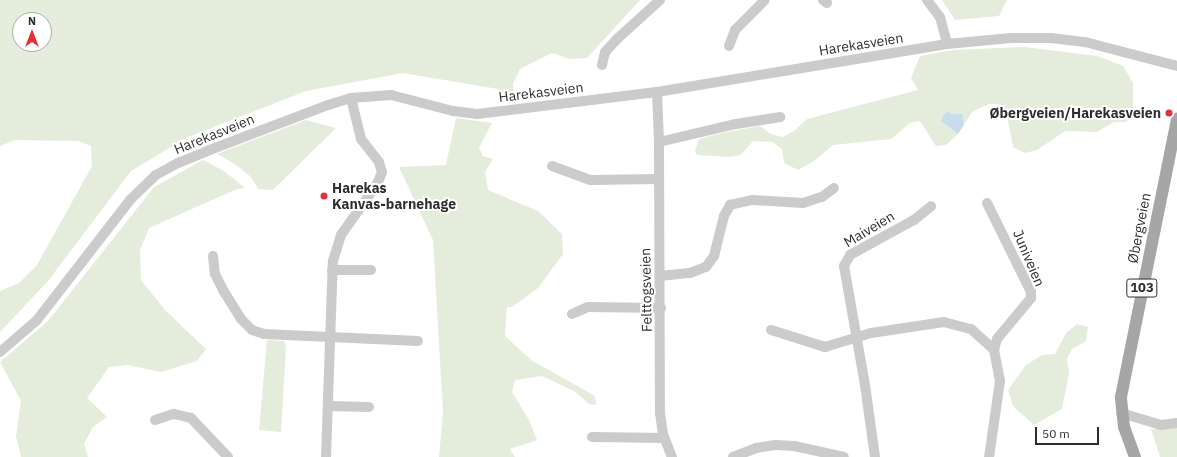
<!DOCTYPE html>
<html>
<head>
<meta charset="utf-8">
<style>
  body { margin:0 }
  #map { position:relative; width:1177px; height:457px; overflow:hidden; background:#fff; font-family:"IBM Plex Sans",sans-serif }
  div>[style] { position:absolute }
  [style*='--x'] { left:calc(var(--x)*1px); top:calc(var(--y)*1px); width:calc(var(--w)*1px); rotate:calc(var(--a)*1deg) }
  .green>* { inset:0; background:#e4ecdc }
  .water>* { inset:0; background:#c8ddec }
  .minor>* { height:10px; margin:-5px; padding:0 5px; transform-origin:5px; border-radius:5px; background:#cbcbcb }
  .major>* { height:12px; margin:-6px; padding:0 6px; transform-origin:6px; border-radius:6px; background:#a6a6a6 }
  .dots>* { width:11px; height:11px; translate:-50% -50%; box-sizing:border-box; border:2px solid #fff; border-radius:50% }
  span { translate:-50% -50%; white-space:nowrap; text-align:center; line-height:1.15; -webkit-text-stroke:4px #fff; paint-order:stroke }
  .shield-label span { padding:1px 3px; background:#fff; border:1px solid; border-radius:3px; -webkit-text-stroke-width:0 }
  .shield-label { font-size:13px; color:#2e2e2e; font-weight:700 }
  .street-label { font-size:14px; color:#2e2e2e }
  .poi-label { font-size:14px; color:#2e2e2e; font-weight:700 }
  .right { translate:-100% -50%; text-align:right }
  .left { translate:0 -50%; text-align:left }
  .north { position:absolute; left:12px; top:12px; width:40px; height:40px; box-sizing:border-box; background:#fff; border:1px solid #ababab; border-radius:50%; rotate:0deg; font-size:11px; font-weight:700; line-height:16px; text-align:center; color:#2e2e2e }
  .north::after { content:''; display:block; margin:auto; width:14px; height:18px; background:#e72f37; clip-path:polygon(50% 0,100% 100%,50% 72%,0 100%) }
  .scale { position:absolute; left:1035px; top:427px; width:64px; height:18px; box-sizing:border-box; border:2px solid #2e2e2e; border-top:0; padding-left:5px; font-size:12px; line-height:14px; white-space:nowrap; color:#2e2e2e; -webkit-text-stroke:3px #fff; paint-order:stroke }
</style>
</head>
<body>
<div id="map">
  <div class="green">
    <div style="clip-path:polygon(evenodd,0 0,640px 0,587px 58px,569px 59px,552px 53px,520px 69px,513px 84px,514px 94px,506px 95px,498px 89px,403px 73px,306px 91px,186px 138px,131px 171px,48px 281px,0 332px,0 291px,19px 283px,37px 265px,92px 166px,91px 146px,78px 141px,15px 140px,0 146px,0 0,20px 20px,44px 20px,44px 44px,20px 44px,20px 20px)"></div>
    <div style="clip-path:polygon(942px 0,1007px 0,999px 16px,955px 20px)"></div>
    <div style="clip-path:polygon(1025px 47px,1097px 56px,1123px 66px,1133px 83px,1133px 116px,1126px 122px,1114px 122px,1097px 132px,1065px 131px,1037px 150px,1025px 153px,1013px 147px,1006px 111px,1000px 104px,989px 104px,972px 112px,964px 125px,941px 121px,958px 134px,946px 145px,936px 146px,920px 121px,910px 123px,891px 139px,833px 145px,814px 161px,798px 170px,784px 163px,782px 149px,773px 142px,753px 141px,741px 155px,729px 157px,697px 155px,695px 151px,699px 139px,722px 133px,760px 126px,771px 134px,783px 137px,794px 131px,807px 119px,918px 90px,911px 78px,920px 56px,952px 50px)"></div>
    <div style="clip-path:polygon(456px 118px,492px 123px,479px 148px,483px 156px,493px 159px,485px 172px,488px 190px,538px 211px,562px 234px,563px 254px,538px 288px,512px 307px,507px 307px,505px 336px,531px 360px,595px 396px,596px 405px,589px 404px,574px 391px,542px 376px,515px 380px,512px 392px,529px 420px,537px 440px,510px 449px,515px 457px,439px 457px,443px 412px,433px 240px,399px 167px,446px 165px)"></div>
    <div style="clip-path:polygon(306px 120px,336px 128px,273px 190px,258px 189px,251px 177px,235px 164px,217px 154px)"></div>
    <div style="clip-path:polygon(203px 160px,224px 171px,245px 188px,237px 189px,149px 228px,140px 250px,141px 280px,165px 310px,206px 349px,197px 361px,161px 372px,128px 365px,109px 367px,87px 398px,107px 417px,93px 427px,84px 444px,88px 457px,21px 457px,16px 436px,21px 401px,0 362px,48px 321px,154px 187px)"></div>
    <div style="clip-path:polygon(1077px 324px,1088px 327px,1086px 341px,1072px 349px,1067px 359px,1069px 373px,1062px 409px,1034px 425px,1013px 406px,1008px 390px,1026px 365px,1042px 355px,1055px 354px,1066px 333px)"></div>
    <div style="clip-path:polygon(267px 340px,284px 341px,286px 347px,281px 432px,259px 430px)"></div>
    <div style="clip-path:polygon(1177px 427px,1177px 457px,1160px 457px,1151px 429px)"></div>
  </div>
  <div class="water">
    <div style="clip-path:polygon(948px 111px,951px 114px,962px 114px,964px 125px,958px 134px,941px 121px,943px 116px)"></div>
  </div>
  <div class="minor">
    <div style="--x:823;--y:0;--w:5;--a:37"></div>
    <div style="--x:927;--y:0;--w:21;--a:53"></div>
    <div style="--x:940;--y:17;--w:28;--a:75"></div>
    <div style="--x:729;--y:46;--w:17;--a:-69"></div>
    <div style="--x:735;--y:30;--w:42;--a:-45"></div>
    <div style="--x:602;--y:65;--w:13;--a:-77"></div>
    <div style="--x:605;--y:52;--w:18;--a:-47"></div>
    <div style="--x:617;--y:39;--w:58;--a:-42.2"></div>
    <div style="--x:657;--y:92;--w:50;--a:87.7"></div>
    <div style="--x:659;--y:142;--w:271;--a:89.8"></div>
    <div style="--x:660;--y:413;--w:21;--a:82"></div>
    <div style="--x:663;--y:434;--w:25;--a:69"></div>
    <div style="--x:659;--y:142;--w:79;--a:-13.2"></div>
    <div style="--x:736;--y:124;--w:45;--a:-9"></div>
    <div style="--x:552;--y:166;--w:40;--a:20.2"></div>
    <div style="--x:590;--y:180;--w:69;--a:-0.8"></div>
    <div style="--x:987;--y:203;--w:99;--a:63.7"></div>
    <div style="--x:1031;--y:292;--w:6;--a:90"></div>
    <div style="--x:1031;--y:298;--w:53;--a:129.7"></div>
    <div style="--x:997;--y:339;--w:11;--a:105"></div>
    <div style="--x:994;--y:350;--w:32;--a:79"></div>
    <div style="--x:1000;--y:381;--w:77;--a:98.2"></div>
    <div style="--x:213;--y:256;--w:18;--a:84"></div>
    <div style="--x:215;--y:274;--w:18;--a:63"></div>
    <div style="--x:223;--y:290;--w:34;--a:58"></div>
    <div style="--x:241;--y:319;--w:16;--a:45"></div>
    <div style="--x:252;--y:330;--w:13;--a:18"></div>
    <div style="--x:264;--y:334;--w:154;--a:2.6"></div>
    <div style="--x:332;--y:270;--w:39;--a:0"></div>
    <div style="--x:660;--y:276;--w:30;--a:-6"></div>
    <div style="--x:690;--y:273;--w:17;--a:-21"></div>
    <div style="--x:706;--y:267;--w:14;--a:-54"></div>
    <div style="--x:714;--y:256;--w:41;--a:-76"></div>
    <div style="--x:724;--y:216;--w:13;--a:-61"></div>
    <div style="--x:730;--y:205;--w:23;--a:-13"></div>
    <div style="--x:752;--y:200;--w:51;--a:3.4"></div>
    <div style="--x:803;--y:203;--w:20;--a:-18"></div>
    <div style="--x:822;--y:197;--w:15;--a:-37"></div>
    <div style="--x:572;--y:314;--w:17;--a:-24"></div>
    <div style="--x:588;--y:307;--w:73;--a:0.8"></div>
    <div style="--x:771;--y:330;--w:57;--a:17.5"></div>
    <div style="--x:825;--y:347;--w:48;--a:-16.9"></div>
    <div style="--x:871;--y:333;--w:74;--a:-8.6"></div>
    <div style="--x:944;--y:322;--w:28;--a:15"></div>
    <div style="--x:971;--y:329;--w:31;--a:42"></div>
    <div style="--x:0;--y:352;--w:49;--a:-40.9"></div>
    <div style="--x:37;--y:320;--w:153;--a:-52.2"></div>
    <div style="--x:131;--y:199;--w:35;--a:-44"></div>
    <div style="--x:156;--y:175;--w:25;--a:-29"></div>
    <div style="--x:178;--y:163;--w:31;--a:-22"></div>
    <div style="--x:207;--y:151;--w:129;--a:-20.8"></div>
    <div style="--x:328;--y:105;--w:24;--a:-17"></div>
    <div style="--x:351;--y:98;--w:40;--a:-4.3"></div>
    <div style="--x:391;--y:95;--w:64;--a:14.5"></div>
    <div style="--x:453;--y:111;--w:24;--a:7"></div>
    <div style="--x:477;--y:114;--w:181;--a:-7"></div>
    <div style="--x:657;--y:92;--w:294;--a:-9.4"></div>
    <div style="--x:947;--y:44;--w:64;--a:-5.4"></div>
    <div style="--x:1011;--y:38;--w:40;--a:0"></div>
    <div style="--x:1051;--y:38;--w:34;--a:7"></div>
    <div style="--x:1085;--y:42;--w:95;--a:14.6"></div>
    <div style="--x:328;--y:406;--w:41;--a:1.4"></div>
    <div style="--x:1121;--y:413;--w:42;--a:16.7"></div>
    <div style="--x:1161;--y:425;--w:16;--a:-7"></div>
    <div style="--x:155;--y:420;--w:20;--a:-18"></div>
    <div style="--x:174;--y:414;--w:17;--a:13"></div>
    <div style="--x:191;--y:418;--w:54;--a:46.5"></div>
    <div style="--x:592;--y:437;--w:72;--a:0.8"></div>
    <div style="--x:326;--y:457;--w:196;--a:-88"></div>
    <div style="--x:333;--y:261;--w:27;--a:-73"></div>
    <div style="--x:341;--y:235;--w:62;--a:-54.8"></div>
    <div style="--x:377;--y:184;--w:13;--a:-67"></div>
    <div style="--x:382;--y:172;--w:10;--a:-107"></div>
    <div style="--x:379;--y:162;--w:29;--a:-128"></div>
    <div style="--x:361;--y:139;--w:42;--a:-103.7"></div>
    <div style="--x:733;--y:457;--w:25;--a:-21"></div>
    <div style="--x:756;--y:448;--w:19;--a:-9"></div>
    <div style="--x:775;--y:445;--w:19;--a:3"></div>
    <div style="--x:794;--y:446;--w:51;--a:12.4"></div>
    <div style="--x:875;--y:457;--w:73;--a:-97.9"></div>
    <div style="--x:865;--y:385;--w:121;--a:-100"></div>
    <div style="--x:844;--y:266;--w:13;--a:-61"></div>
    <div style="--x:850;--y:255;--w:73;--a:-28.7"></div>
    <div style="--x:914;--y:220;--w:22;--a:-39"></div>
  </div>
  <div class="major">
    <div style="--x:1135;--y:457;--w:32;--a:-110"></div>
    <div style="--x:1124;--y:427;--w:30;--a:-96"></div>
    <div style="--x:1121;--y:397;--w:284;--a:-78.6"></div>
  </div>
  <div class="dots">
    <div style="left:1169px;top:113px;background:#e72f37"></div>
    <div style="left:324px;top:196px;background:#e72f37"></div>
  </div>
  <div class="shield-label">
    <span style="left:1142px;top:288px">103</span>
  </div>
  <div class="street-label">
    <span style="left:861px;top:44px;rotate:-9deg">Harekasveien</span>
    <span style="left:541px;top:92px;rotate:-7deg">Harekasveien</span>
    <span style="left:214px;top:134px;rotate:-22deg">Harekasveien</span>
    <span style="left:1139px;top:228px;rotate:-79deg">Øbergveien</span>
    <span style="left:869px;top:229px;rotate:-31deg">Maiveien</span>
    <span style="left:1029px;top:258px;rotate:67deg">Juniveien</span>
    <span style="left:646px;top:290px;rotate:-91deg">Felttogsveien</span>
  </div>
  <div class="poi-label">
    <span class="right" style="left:1161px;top:113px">Øbergveien/Harekasveien</span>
    <span class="left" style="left:332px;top:196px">Harekas<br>Kanvas-barnehage</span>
  </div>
  <div class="north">N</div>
  <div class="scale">50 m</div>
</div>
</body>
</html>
